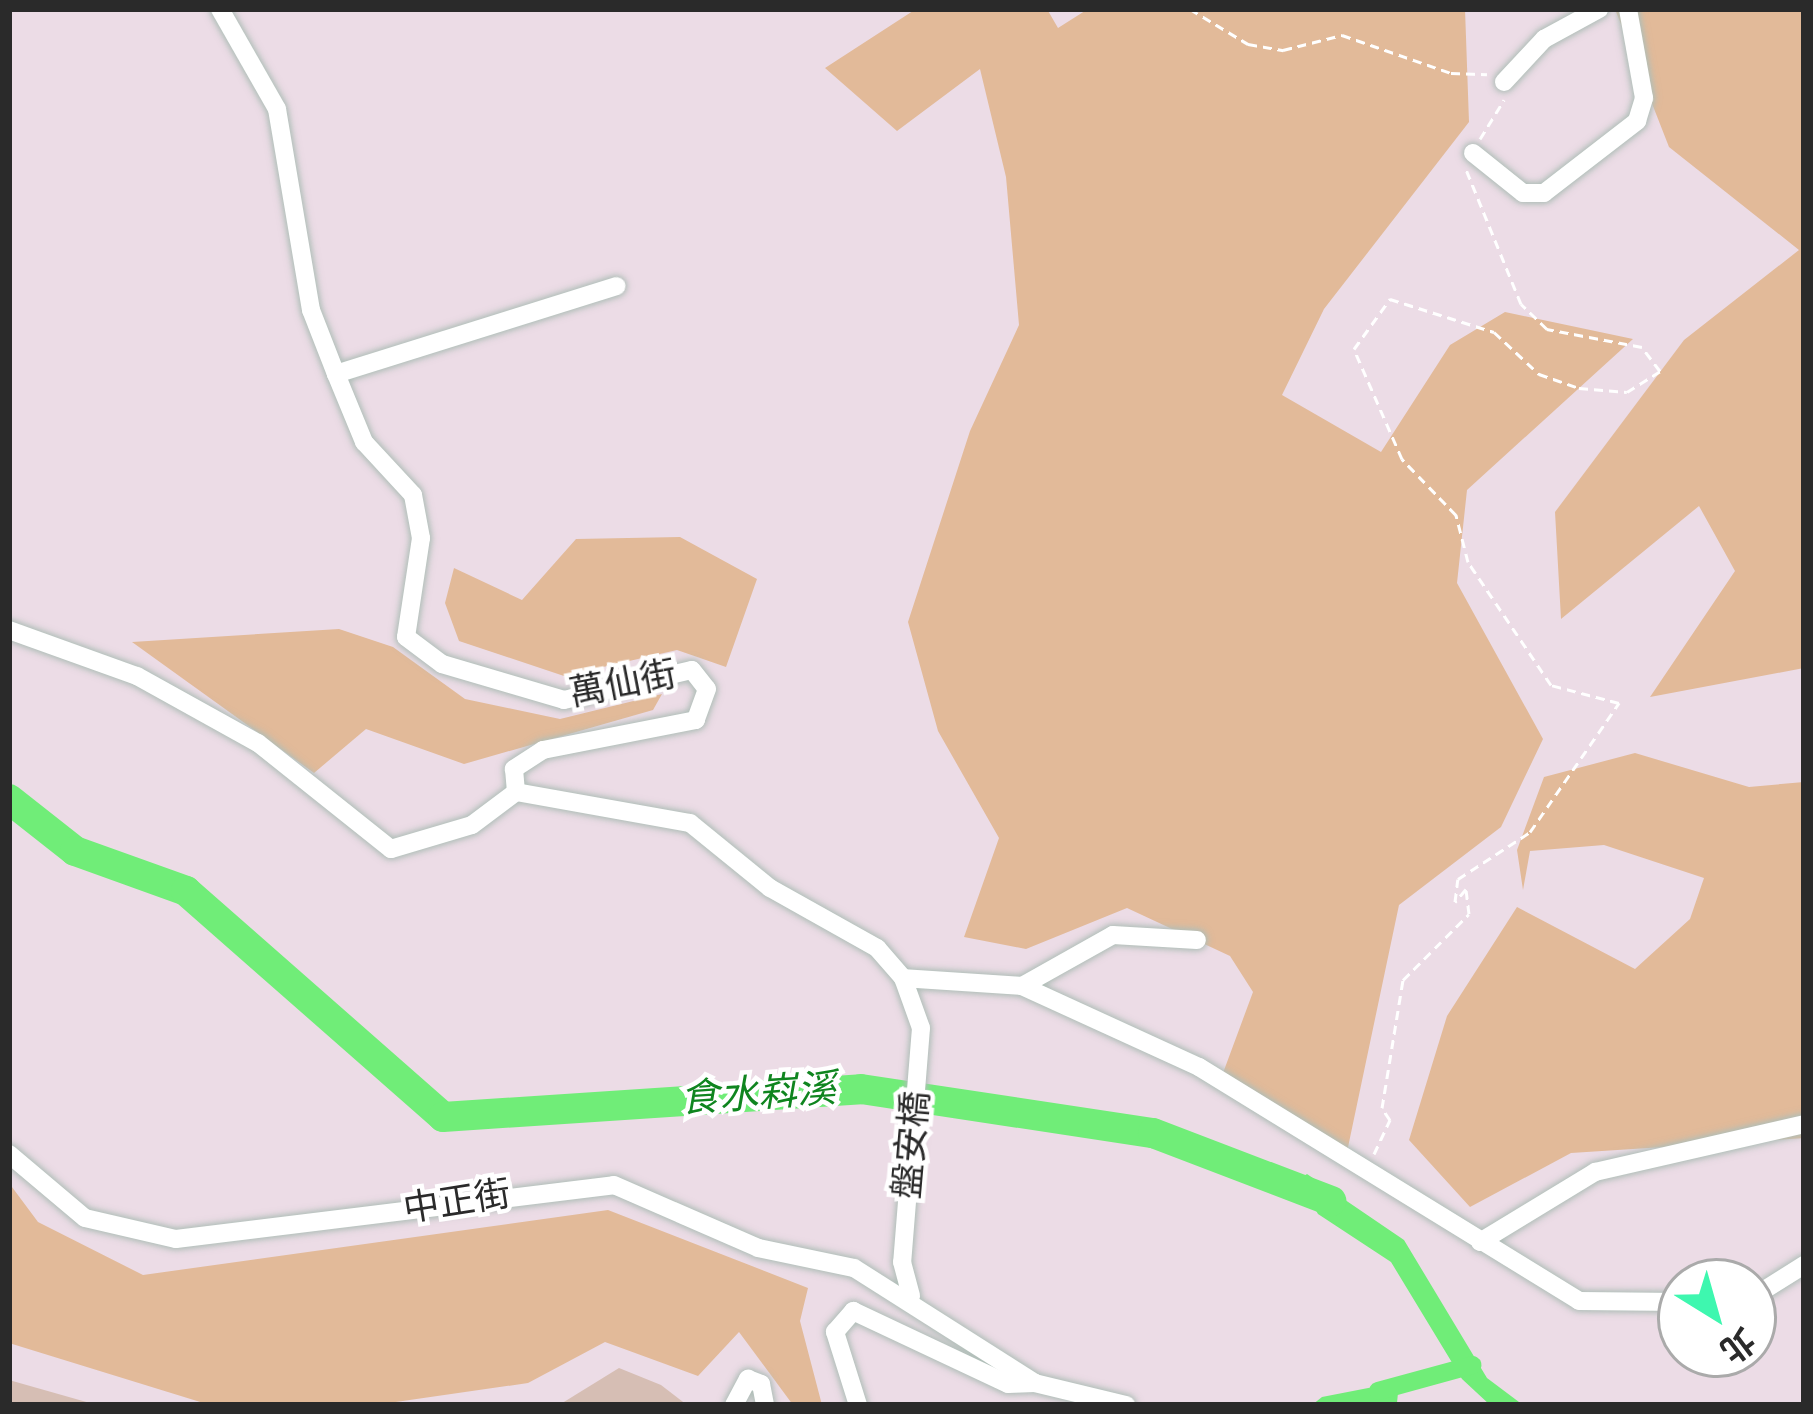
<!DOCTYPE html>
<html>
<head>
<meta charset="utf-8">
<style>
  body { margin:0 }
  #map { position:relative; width:1813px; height:1414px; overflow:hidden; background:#ecdce6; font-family:"Nunito Sans","Noto Sans TC",sans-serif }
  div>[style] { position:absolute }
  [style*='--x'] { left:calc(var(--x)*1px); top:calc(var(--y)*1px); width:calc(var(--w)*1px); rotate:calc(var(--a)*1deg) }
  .green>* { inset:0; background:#e2ba99 }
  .cemetery>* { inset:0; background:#d6beb4 }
  .water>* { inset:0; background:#70ed78 }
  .canal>* { height:18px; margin:-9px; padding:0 9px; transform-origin:9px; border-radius:9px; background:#70ed78 }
  .river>* { height:30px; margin:-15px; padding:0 15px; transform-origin:15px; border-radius:15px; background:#70ed78 }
  .path>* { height:3px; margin-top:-1.5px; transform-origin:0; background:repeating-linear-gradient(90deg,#fff 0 9px,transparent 0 15px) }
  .roads { filter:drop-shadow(0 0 3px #b0beb8) drop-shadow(0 0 3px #b0beb8) }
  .minor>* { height:18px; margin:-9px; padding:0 9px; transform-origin:9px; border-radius:9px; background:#fff }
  span { translate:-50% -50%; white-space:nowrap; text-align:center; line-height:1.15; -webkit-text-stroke:9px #fff; paint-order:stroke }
  .street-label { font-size:36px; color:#2a2a2a }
  .water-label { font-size:39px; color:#0f851f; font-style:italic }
  .frame { position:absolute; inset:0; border:12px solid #2a2a2a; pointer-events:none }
  .north { position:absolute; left:1657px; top:1258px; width:120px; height:120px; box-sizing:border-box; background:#fff; border:3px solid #aaa; border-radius:50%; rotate:143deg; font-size:33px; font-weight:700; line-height:48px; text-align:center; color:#2a2a2a }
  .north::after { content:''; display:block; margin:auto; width:42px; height:54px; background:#3ef7af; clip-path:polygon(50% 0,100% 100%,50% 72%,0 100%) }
</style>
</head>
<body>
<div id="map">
  <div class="green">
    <div style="clip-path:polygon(916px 9px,1047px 9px,1058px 28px,1088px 9px,1465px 9px,1469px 122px,1324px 309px,1282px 395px,1381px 452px,1450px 345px,1505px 312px,1633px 339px,1467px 490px,1457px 583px,1543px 739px,1501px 827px,1399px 905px,1347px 1152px,1223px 1073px,1253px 992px,1230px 956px,1127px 908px,1026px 949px,964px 937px,999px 838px,938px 731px,908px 622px,970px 431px,1019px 325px,1006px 177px,980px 69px,897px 131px,825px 68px)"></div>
    <div style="clip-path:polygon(1615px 9px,1804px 9px,1804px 668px,1650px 697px,1735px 571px,1699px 506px,1561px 619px,1555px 512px,1684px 340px,1799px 250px,1669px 147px)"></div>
    <div style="clip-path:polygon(680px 537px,757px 579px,726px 667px,677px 650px,564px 676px,459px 641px,445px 603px,454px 568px,522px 600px,576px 539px)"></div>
    <div style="clip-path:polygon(339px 629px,393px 647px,465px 699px,560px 719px,662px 694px,653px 710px,464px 764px,366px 729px,314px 773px,132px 642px)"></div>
    <div style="clip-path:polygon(1635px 753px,1749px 787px,1804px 782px,1804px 1138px,1571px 1153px,1470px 1207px,1409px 1140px,1447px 1016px,1517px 907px,1635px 969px,1690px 919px,1704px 878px,1604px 845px,1530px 851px,1523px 890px,1517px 850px,1544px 777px)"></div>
    <div style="clip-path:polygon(9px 1183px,38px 1222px,143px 1275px,608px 1210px,808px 1288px,800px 1321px,822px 1405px,793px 1405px,739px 1332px,698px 1376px,605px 1342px,528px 1383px,375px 1405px,210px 1405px,9px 1343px)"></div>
  </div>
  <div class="cemetery">
    <div style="clip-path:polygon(619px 1368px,661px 1385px,687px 1405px,559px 1405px)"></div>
    <div style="clip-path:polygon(9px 1380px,97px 1405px,9px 1405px)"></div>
  </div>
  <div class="water">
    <div style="clip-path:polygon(1307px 1174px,1404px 1240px,1487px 1378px,1523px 1405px,1490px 1405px,1462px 1379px,1391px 1262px,1318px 1214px,1298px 1180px)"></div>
    <div style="clip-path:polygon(1399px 1382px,1397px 1403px,1312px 1405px,1322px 1397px)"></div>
  </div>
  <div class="canal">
    <div style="--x:1378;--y:1391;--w:98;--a:-15.3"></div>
  </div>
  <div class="river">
    <div style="--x:9;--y:799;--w:84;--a:38.2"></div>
    <div style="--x:75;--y:851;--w:118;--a:19.8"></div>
    <div style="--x:186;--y:891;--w:342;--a:41.3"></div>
    <div style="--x:443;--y:1117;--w:419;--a:-3.8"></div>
    <div style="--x:861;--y:1089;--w:295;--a:8.6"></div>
    <div style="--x:1153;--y:1133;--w:191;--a:20.9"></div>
  </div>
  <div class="path">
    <div style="--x:1190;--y:9;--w:68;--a:31.1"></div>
    <div style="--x:1248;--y:44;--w:36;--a:10"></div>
    <div style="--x:1283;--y:50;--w:61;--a:-14.3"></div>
    <div style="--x:1342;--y:35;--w:115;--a:19.2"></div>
    <div style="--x:1451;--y:73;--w:36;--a:2"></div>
    <div style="--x:1480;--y:139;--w:46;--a:-58.4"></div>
    <div style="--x:1374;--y:1154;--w:38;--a:-65"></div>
    <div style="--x:1390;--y:1120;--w:14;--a:-124"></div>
    <div style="--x:1382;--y:1108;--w:130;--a:-80.7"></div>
    <div style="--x:1403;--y:980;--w:93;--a:-45"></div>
    <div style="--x:1469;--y:914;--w:25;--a:-97"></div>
    <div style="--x:1466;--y:889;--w:17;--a:130"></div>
    <div style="--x:1455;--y:902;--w:23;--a:-83"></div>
    <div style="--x:1458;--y:879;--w:86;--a:-33.1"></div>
    <div style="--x:1530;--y:832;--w:157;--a:-55.4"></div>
    <div style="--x:1619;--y:703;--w:70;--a:-165.2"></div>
    <div style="--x:1551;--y:685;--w:148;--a:-124"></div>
    <div style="--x:1468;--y:562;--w:49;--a:-104.3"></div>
    <div style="--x:1456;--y:515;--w:78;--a:-134"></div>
    <div style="--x:1402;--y:459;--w:120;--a:-113.6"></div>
    <div style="--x:1354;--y:349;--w:62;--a:-54.2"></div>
    <div style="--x:1390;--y:299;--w:109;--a:17.6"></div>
    <div style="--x:1494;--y:332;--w:62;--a:43"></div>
    <div style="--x:1539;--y:374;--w:42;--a:19.3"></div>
    <div style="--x:1579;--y:388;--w:48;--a:4.8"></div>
    <div style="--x:1627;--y:392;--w:39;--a:-32"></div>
    <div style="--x:1660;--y:371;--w:30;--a:-127"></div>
    <div style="--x:1642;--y:347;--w:97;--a:-169.3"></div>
    <div style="--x:1547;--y:329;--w:36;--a:-136"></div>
    <div style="--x:1521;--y:304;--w:146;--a:-112.2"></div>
  </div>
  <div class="roads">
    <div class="minor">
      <div style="--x:220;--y:9;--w:115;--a:60.3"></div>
      <div style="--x:277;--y:109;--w:204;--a:80.4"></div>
      <div style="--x:311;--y:310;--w:69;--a:68.7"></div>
      <div style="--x:336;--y:374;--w:74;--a:67.6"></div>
      <div style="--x:364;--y:442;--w:72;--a:47.2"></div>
      <div style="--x:413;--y:495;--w:44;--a:79.5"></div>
      <div style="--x:421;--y:538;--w:100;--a:98.6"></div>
      <div style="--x:406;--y:637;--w:45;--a:36.9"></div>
      <div style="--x:442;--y:664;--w:127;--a:16.4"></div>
      <div style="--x:564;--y:700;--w:131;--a:-13.2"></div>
      <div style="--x:692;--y:670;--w:24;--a:52"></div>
      <div style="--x:707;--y:689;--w:33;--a:110"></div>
      <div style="--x:696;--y:720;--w:156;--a:168.9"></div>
      <div style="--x:543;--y:750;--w:35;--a:147"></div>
      <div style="--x:514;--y:769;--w:23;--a:85"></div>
      <div style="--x:516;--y:792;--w:177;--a:10.1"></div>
      <div style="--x:690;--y:823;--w:103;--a:39.1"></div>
      <div style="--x:770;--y:888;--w:123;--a:29.3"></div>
      <div style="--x:877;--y:948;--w:40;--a:49"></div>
      <div style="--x:903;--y:978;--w:53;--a:70.2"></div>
      <div style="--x:921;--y:1028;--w:235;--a:94.6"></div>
      <div style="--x:902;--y:1262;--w:35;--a:75"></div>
      <div style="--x:1504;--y:82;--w:59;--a:-47.1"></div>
      <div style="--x:1544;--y:39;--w:63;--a:-28.6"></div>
      <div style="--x:1473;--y:153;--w:64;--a:38.7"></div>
      <div style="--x:1523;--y:193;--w:21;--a:0"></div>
      <div style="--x:1544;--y:193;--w:118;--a:-37.7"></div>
      <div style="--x:1637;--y:121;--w:24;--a:-73"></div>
      <div style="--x:1644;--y:98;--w:90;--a:-100.2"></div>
      <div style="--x:336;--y:374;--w:294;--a:-17.4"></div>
      <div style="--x:9;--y:630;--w:136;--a:19.8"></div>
      <div style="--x:137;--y:676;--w:138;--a:29"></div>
      <div style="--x:258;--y:743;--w:170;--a:38.6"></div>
      <div style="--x:391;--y:849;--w:84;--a:-16.5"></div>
      <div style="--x:472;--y:825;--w:55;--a:-36.9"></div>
      <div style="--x:903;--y:978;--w:119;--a:3.8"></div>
      <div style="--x:1022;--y:986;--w:195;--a:24.6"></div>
      <div style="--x:1199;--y:1067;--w:446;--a:31.6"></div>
      <div style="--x:1579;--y:1301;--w:102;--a:0.6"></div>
      <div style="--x:1022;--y:986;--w:104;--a:-29.3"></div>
      <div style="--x:1113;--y:935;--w:84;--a:3.4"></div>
      <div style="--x:9;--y:1154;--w:99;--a:40.1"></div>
      <div style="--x:85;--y:1218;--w:93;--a:13"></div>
      <div style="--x:176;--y:1239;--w:441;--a:-7"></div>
      <div style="--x:614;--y:1185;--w:157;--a:23.6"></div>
      <div style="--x:758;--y:1248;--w:98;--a:11.8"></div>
      <div style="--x:854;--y:1268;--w:214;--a:32.4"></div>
      <div style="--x:1035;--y:1383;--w:94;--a:13.6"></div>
      <div style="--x:1480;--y:1242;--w:135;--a:-31.3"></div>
      <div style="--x:1595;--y:1172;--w:214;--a:-12.9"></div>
      <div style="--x:1753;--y:1297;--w:60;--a:-32.1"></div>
      <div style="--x:734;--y:1405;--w:30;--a:-62"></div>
      <div style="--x:748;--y:1379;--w:14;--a:21"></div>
      <div style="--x:761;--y:1384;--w:21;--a:79"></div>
      <div style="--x:858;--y:1405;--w:77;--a:-107.5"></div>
      <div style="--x:835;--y:1332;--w:28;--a:-49"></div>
      <div style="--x:853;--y:1311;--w:171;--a:25.2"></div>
      <div style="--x:1008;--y:1384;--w:27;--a:-2"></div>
    </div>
  </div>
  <div class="street-label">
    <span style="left:623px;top:684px;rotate:-11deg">萬仙街</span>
    <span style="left:912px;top:1145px;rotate:-85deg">盤安橋</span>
    <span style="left:457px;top:1202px;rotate:-9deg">中正街</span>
  </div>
  <div class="water-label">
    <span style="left:758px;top:1095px;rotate:-4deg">食水嵙溪</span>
  </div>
  <div class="frame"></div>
  <div class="north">北</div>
</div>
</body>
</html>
